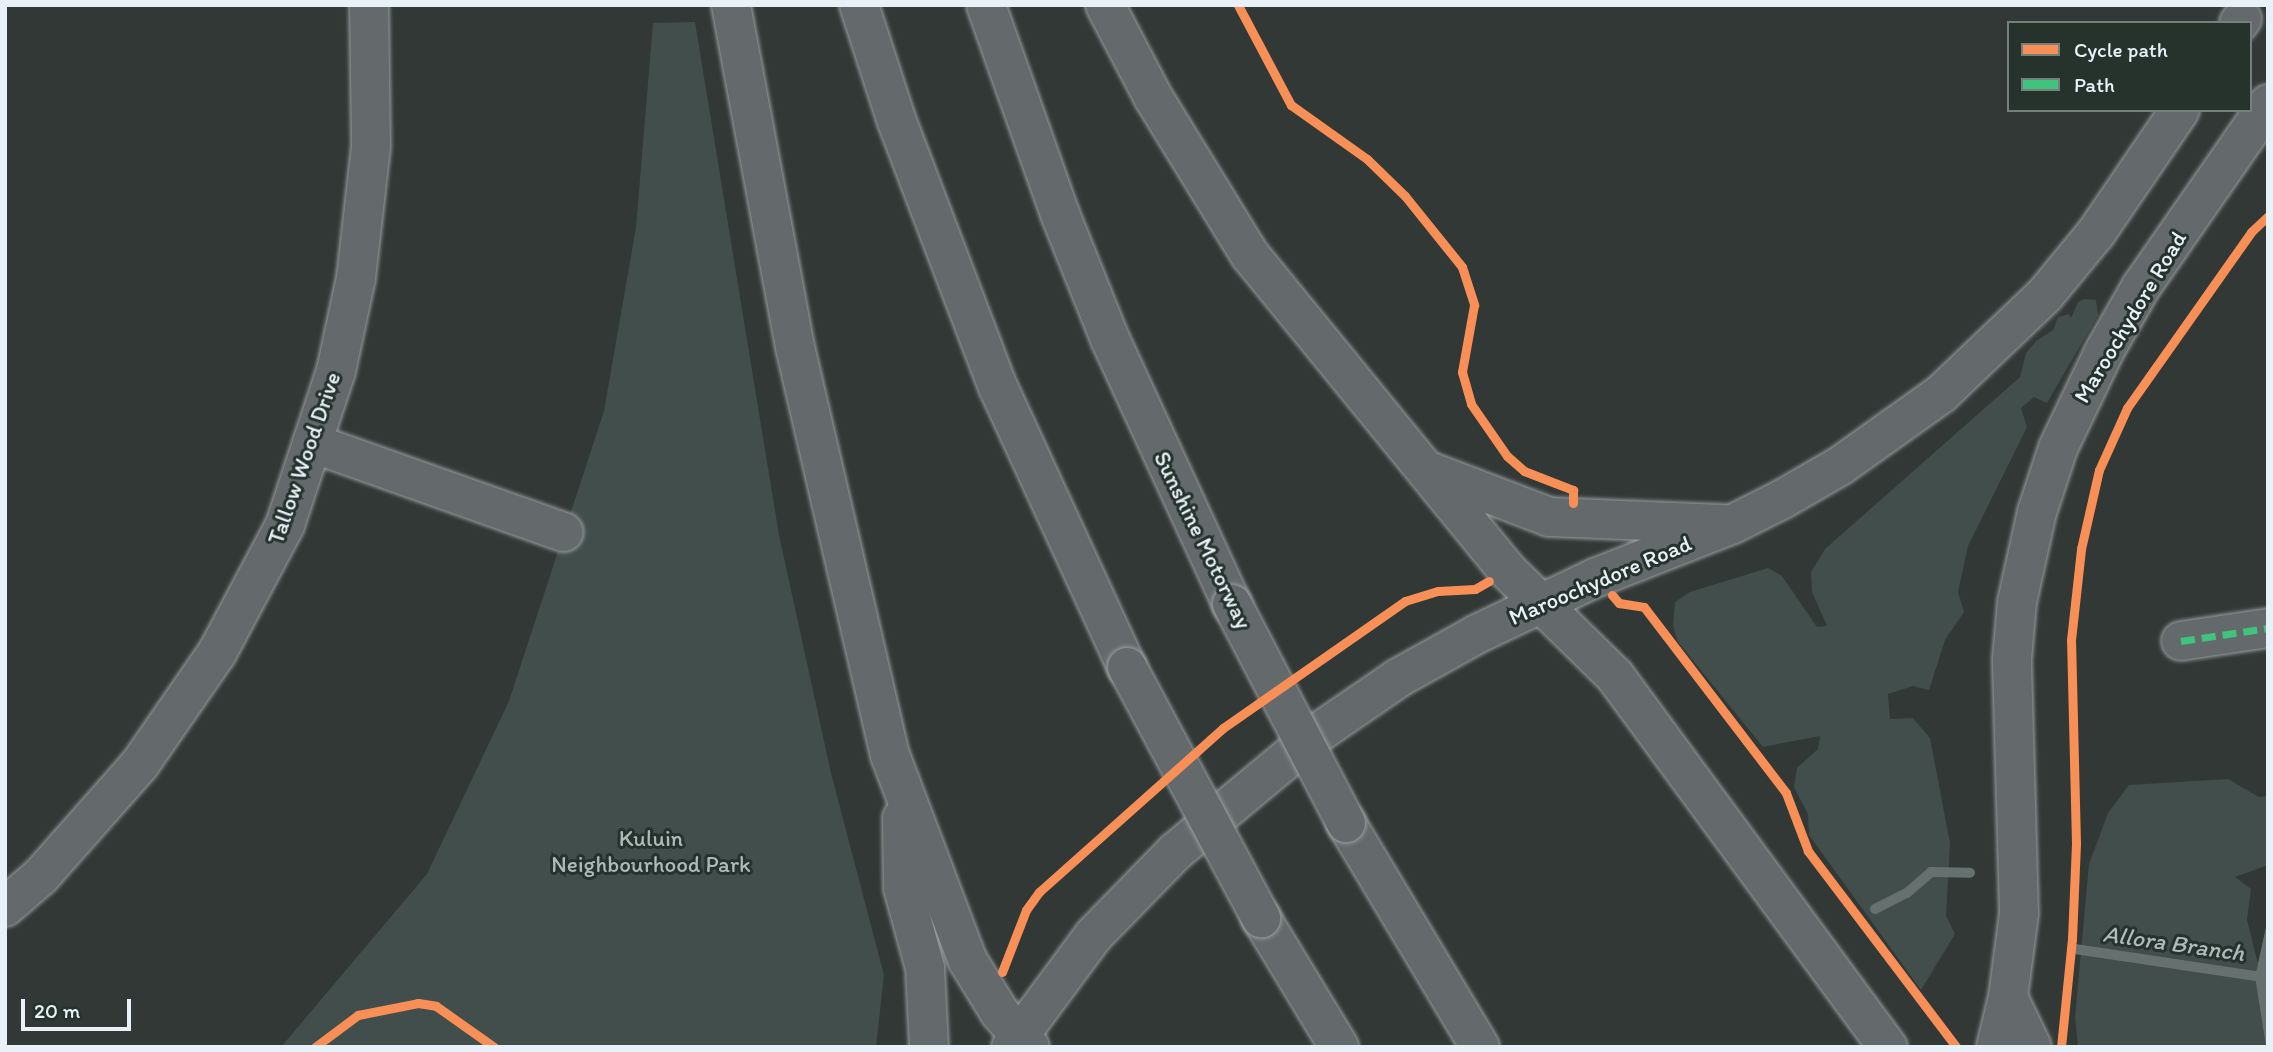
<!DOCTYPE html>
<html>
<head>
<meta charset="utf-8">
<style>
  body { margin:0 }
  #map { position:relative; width:2273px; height:1052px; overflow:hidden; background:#313835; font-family:Itim,sans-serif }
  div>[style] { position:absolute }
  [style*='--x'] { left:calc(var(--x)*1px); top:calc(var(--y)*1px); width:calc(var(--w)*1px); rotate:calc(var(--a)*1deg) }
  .green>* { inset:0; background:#424e4b }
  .water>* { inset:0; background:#66716f }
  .stream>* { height:10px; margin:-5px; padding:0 5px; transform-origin:5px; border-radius:5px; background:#66716f }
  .roads { filter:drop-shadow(0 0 2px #989d9e) drop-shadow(0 0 2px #989d9e) }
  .minor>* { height:38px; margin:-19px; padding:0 19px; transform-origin:19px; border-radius:19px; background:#646a6b }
  .highway>* { height:38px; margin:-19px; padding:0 19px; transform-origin:19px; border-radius:19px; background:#646a6b }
  .bridges { filter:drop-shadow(0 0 2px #989d9e) drop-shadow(0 0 2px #989d9e) }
  .highway-bridge>* { height:38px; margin:-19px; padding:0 19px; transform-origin:19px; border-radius:19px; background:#646a6b }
  .quiet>* { height:7px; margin-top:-3.5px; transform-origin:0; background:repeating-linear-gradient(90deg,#40c37c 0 14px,transparent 0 21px) }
  .cycleway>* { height:9px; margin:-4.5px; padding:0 4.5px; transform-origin:4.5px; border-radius:4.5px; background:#f78f57 }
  span { translate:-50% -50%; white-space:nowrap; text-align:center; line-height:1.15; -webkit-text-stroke:6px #26332d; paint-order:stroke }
  .street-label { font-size:23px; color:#e8f1f8 }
  .park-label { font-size:23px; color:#afb9bc }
  .water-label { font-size:24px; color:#b0babd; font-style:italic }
  .frame { position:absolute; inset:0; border:7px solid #e8f1f8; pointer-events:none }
  .legend { position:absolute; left:2007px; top:21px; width:245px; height:91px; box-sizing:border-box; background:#26332d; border:2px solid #747f7e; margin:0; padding:9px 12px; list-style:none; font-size:21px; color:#e8f1f8 }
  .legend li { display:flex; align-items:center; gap:14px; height:35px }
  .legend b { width:35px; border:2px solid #747f7e }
  .scale { position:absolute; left:21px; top:999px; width:110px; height:32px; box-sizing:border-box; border:4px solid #e8f1f8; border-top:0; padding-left:9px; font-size:21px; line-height:24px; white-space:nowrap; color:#e8f1f8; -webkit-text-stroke:5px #26332d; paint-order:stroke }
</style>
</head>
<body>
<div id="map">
  <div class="green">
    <div style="clip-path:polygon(695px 22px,779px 535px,831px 773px,884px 975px,876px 1047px,281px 1047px,427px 874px,509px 701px,604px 411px,636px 227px,653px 23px)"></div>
    <div style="clip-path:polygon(2085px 299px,2096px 300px,2098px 315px,2047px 403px,2034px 397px,2021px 408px,2027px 427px,1968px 546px,1958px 592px,1964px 612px,1945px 640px,1929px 690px,1913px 686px,1888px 694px,1890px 719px,1913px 718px,1930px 738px,1950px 843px,1946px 916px,1955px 934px,1921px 990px,1809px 835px,1808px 814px,1794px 787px,1797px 768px,1818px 749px,1820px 736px,1763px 747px,1678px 642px,1673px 626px,1675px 602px,1690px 592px,1768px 568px,1782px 576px,1817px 627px,1827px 626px,1812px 592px,1811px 572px,1825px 549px,2020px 377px,2026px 353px,2036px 341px,2053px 330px,2058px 317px,2069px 314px,2071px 318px,2078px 302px)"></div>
    <div style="clip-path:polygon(2228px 779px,2259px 797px,2268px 796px,2268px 865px,2235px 877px,2251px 889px,2247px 920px,2258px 964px,2255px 977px,2266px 1047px,2078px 1047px,2075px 1017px,2089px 864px,2108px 813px,2129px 785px)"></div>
  </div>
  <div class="water">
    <div style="clip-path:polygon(2268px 918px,2268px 1047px,2266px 1047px,2255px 977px)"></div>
  </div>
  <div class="stream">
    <div style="--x:1875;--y:909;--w:36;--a:-27"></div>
    <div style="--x:1907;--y:893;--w:32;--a:-41"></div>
    <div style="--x:1931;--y:872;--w:39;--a:1"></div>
    <div style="--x:2075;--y:949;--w:195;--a:8.5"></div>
  </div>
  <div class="roads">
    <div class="minor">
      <div style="--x:312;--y:443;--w:267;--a:19.5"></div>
      <div style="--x:2181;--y:641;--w:88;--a:-8.5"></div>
      <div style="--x:5;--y:907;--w:48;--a:-40.7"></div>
      <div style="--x:41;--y:876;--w:149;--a:-48.5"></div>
      <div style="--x:140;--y:764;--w:135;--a:-55.3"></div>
      <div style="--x:217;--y:653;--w:145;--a:-62"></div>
      <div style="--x:285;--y:525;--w:162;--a:-71.7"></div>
      <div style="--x:336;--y:371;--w:95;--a:-77.9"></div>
      <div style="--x:356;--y:278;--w:133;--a:-83.5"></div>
      <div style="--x:371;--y:146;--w:141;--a:-90.8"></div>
    </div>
    <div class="highway">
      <div style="--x:731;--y:5;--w:348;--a:79.4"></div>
      <div style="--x:795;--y:347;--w:419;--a:76.9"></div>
      <div style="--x:890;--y:755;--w:220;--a:69.3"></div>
      <div style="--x:968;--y:961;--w:61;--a:58.4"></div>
      <div style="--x:1000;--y:1013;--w:45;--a:48.6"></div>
      <div style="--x:859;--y:5;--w:120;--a:72"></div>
      <div style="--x:896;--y:119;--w:287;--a:69.2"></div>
      <div style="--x:998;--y:387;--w:308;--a:65.3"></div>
      <div style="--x:986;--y:5;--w:222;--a:70.5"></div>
      <div style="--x:1060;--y:214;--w:135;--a:68.2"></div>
      <div style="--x:1110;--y:339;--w:292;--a:65.3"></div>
      <div style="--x:1105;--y:5;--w:104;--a:62.4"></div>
      <div style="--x:1153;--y:97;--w:185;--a:58.5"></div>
      <div style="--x:1250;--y:255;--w:405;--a:50.8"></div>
      <div style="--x:1506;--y:569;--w:153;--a:44.5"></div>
      <div style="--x:1615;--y:676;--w:461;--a:53.7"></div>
      <div style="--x:2239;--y:23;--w:5;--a:-53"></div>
      <div style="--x:1426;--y:470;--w:132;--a:20.9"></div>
      <div style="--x:1549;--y:517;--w:174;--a:2.3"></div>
      <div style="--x:902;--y:818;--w:70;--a:89.2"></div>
      <div style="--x:903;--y:888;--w:83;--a:74.6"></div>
      <div style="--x:925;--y:968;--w:79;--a:87.1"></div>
      <div style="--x:1346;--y:823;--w:261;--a:59.1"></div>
      <div style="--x:1261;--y:918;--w:151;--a:58.8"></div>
      <div style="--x:2008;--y:997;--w:55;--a:64.4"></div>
      <div style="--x:1011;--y:1047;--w:139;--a:-53.5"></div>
      <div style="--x:1094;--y:935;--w:116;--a:-45.7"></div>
      <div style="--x:1175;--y:852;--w:186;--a:-39.8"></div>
      <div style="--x:1318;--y:733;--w:97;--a:-34.5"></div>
      <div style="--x:1398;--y:678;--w:90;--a:-29.1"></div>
      <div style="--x:1477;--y:634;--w:131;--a:-25.4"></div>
      <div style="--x:1595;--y:578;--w:148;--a:-21.4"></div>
      <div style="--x:1733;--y:524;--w:54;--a:-26.6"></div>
      <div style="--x:1781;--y:500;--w:68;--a:-30"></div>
      <div style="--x:1840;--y:466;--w:124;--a:-35.5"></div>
      <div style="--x:1941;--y:394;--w:142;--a:-43.6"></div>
      <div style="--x:2044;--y:296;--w:82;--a:-50.5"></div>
      <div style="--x:2096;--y:233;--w:149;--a:-55.7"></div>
      <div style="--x:1996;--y:1047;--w:51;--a:-76.5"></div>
      <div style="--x:2008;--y:997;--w:85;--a:-82.5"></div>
      <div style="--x:2019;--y:913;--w:254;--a:-91.6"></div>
      <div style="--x:2012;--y:659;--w:57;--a:-85"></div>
      <div style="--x:2017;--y:602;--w:92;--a:-77.5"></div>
      <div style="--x:2037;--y:512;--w:67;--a:-71.8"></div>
      <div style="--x:2058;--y:448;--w:109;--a:-64.4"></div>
      <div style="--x:2105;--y:350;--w:73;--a:-60.3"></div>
      <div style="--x:2141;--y:287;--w:223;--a:-55.2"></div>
    </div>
  </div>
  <div class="bridges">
    <div class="highway-bridge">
      <div style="--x:1232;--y:604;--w:247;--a:62.5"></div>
      <div style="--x:1127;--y:667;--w:285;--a:61.9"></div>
    </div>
  </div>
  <div class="quiet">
    <div style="--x:2181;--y:641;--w:88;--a:-8.5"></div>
  </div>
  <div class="cycleway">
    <div style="--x:1238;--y:5;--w:113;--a:62.1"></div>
    <div style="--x:1291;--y:105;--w:93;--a:35.4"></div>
    <div style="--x:1367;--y:159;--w:53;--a:44.2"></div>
    <div style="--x:1405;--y:196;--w:91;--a:51.2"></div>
    <div style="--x:1462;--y:267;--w:40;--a:72"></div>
    <div style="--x:1474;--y:305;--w:68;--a:100.2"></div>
    <div style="--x:1462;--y:372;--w:33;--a:74"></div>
    <div style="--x:1471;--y:404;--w:63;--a:55.3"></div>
    <div style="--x:1507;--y:456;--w:23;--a:41"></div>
    <div style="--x:1524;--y:471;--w:53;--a:21.2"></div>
    <div style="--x:1573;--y:490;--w:13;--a:90"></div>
    <div style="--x:1612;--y:595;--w:11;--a:49"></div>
    <div style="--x:1619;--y:603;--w:25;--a:9"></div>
    <div style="--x:1644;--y:607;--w:234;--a:52.6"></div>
    <div style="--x:1786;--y:793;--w:62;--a:69.2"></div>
    <div style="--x:1808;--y:851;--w:246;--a:52.9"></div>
    <div style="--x:1002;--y:972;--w:66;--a:-68.8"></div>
    <div style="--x:1026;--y:910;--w:22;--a:-54"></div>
    <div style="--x:1039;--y:892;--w:246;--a:-41.7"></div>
    <div style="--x:1223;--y:728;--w:222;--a:-34.9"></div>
    <div style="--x:1405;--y:601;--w:34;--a:-17"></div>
    <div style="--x:1438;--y:591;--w:37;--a:-3"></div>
    <div style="--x:1475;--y:589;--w:16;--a:-30"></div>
    <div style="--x:315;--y:1047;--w:54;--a:-36.7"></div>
    <div style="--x:358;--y:1015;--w:61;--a:-11.3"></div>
    <div style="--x:418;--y:1003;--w:18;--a:9"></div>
    <div style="--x:436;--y:1006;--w:71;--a:35.3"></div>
    <div style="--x:2061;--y:1047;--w:109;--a:-84.2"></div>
    <div style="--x:2072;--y:939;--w:96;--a:-87.6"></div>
    <div style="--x:2076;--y:843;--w:203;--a:-91.4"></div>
    <div style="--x:2071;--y:640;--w:92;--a:-83.7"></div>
    <div style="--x:2081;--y:549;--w:81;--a:-77.2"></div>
    <div style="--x:2099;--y:470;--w:68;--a:-65.7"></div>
    <div style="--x:2127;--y:408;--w:215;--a:-54.8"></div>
    <div style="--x:2251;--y:232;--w:23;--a:-43"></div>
  </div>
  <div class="street-label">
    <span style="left:2130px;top:317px;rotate:-59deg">Maroochydore Road</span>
    <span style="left:304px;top:458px;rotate:-71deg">Tallow Wood Drive</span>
    <span style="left:1203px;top:540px;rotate:64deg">Sunshine Motorway</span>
    <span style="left:1600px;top:580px;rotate:-23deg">Maroochydore Road</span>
  </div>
  <div class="park-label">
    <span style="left:651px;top:851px">Kuluin<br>Neighbourhood Park</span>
  </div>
  <div class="water-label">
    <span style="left:2174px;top:943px;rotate:8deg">Allora Branch</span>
  </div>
  <div class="frame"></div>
  <ul class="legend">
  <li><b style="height:9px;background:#f78f57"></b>Cycle path</li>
  <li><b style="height:9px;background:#40c37c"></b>Path</li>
  </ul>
  <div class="scale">20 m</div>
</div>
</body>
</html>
